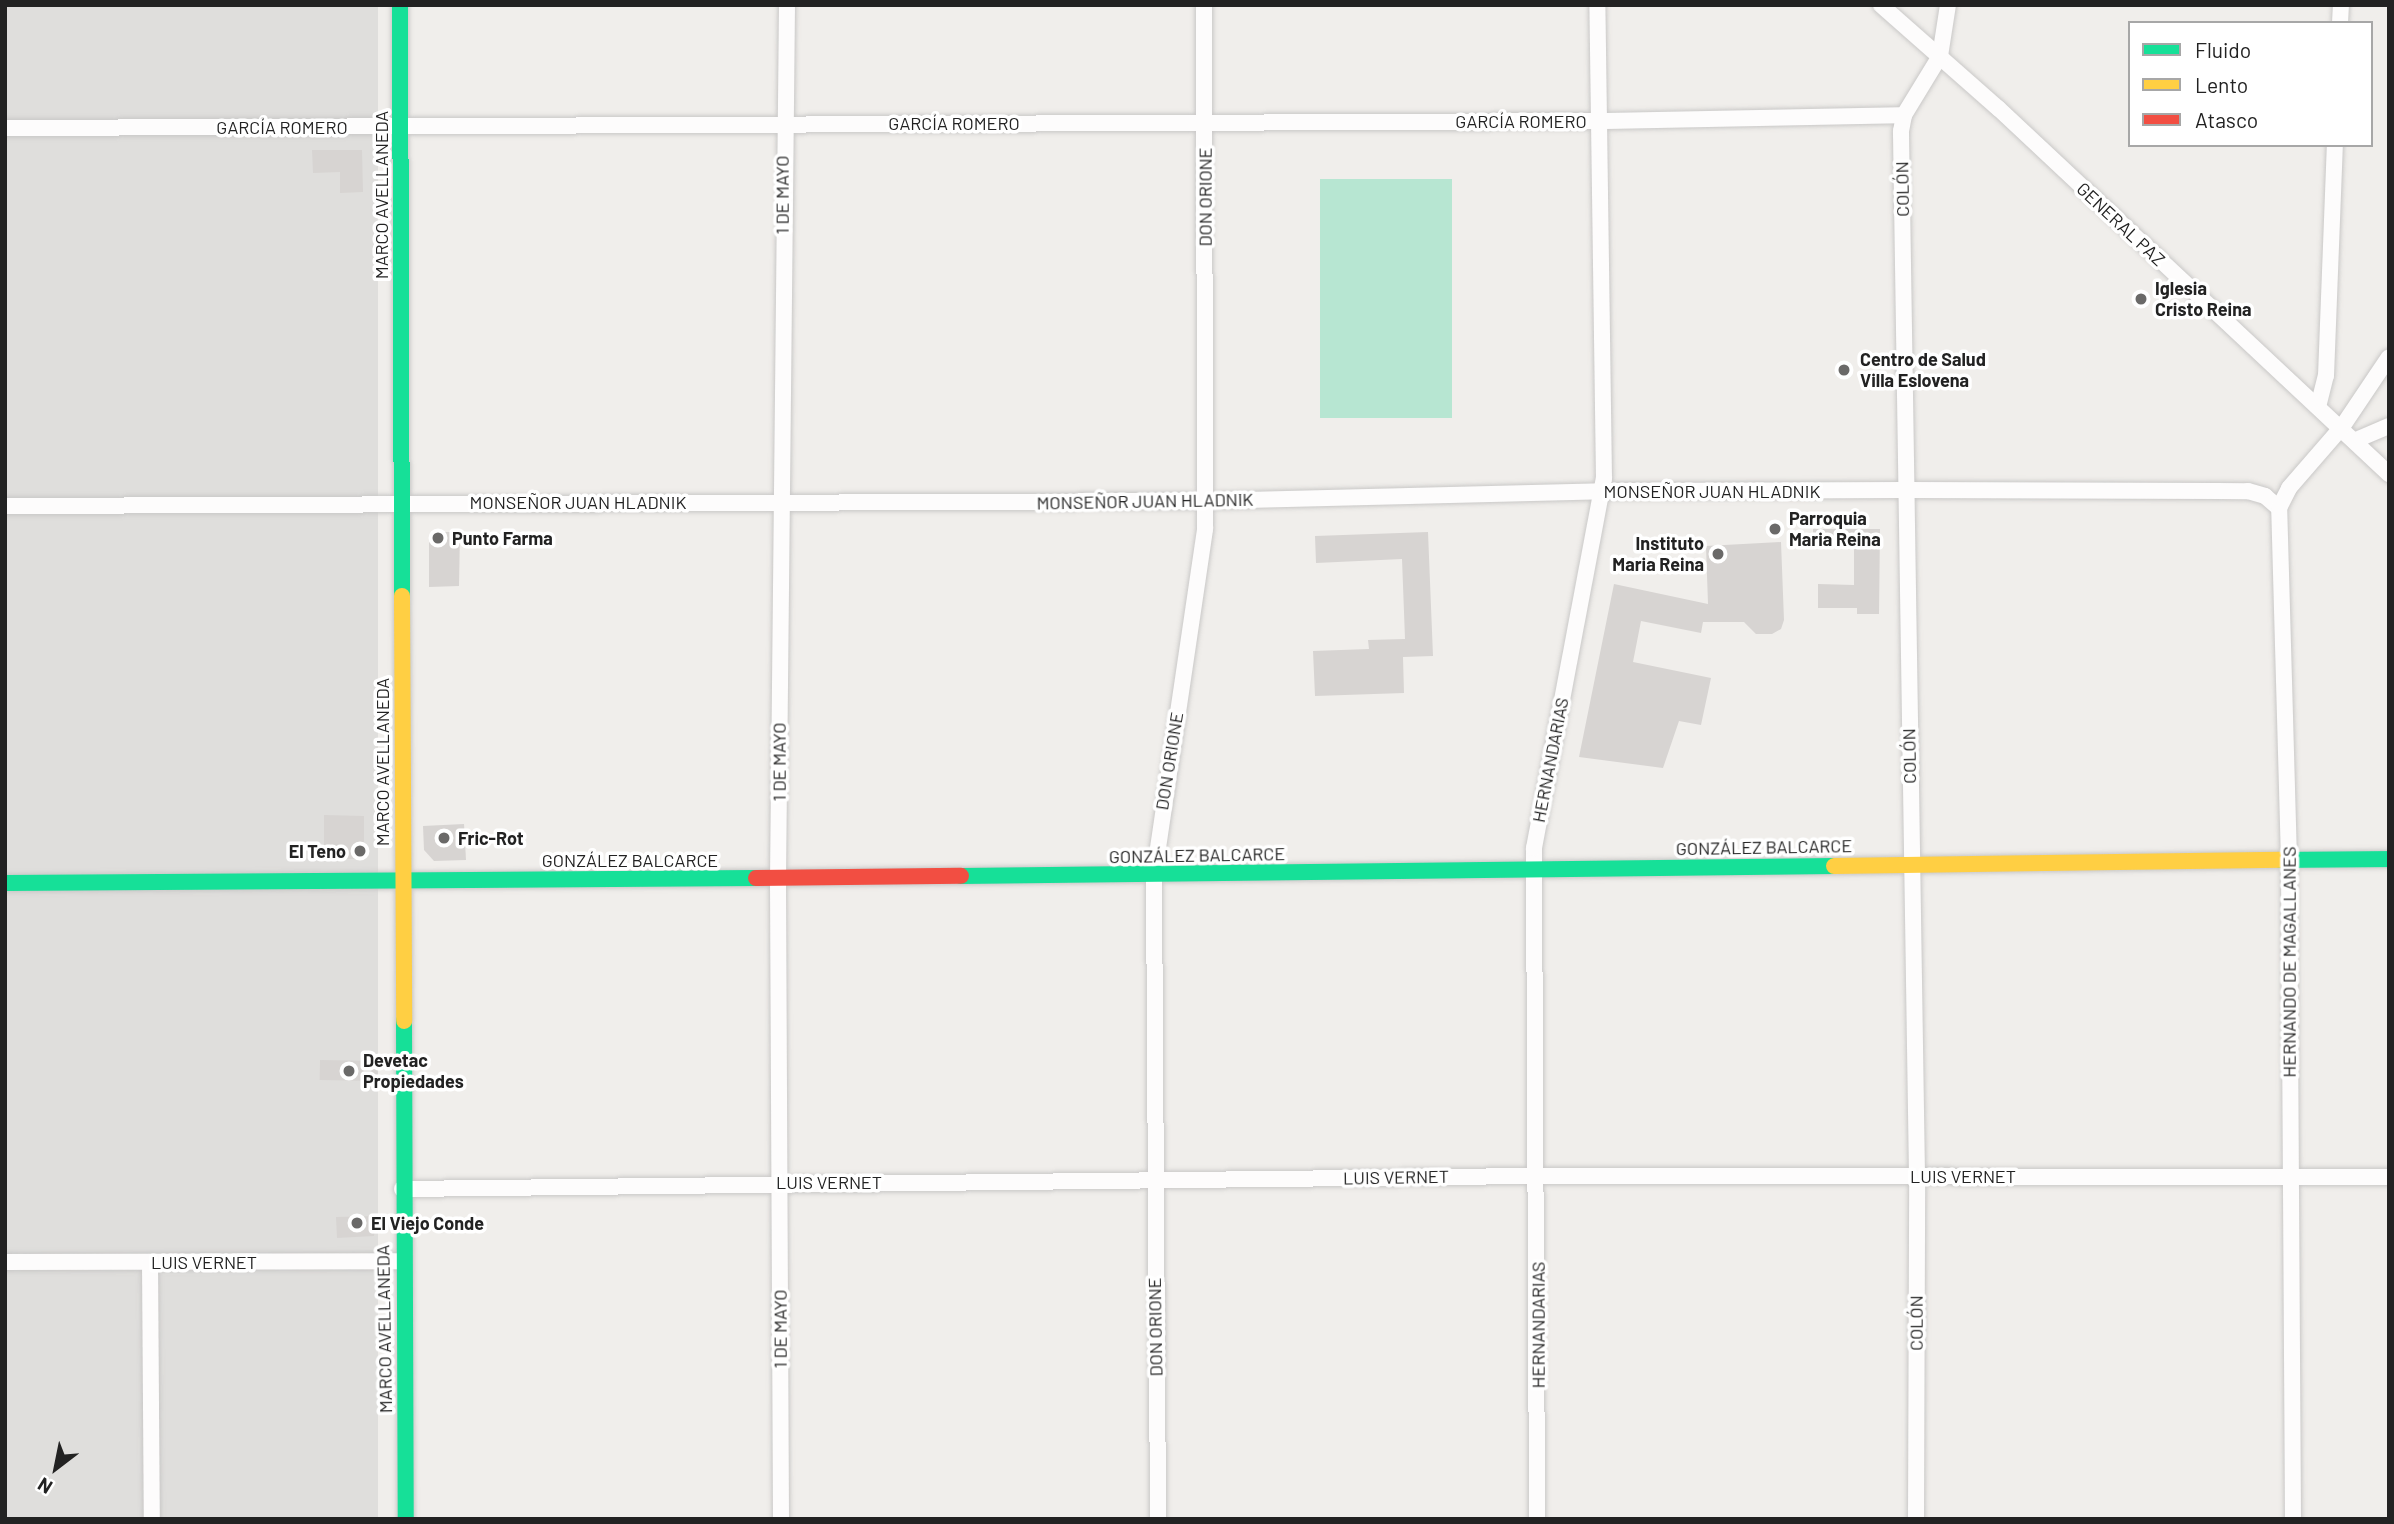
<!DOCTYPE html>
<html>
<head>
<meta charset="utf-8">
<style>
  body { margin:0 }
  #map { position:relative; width:2394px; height:1524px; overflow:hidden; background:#f0eeeb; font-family:Barlow,sans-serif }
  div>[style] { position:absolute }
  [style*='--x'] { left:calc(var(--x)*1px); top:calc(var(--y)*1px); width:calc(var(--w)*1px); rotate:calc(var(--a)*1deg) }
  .residential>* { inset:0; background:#dfdedc; transform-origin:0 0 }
  .pitch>* { inset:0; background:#b7e6d2; transform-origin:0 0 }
  .building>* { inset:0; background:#d7d4d2; transform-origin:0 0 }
  .roads { filter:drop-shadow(0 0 2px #c9c8c7) drop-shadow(0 0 2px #c9c8c7) }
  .street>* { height:16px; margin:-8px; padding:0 8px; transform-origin:8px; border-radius:8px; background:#fdfcfc }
  .fast>* { height:16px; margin:-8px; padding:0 8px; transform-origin:8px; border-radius:8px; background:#16e098 }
  .slow>* { height:16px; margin:-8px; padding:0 8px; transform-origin:8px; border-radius:8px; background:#ffcf43 }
  .jam>* { height:16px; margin:-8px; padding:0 8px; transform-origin:8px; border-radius:8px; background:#f24e42 }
  .dots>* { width:19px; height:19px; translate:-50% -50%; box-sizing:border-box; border:4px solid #fff; border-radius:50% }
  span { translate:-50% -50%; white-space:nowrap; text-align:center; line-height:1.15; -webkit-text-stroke:7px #fff; paint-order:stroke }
  .street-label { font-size:18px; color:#222 }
  .poi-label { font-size:18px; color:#222; font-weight:700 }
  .left { translate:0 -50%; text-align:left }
  .right { translate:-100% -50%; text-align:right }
  .frame { position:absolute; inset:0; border:7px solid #222; pointer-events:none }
  .legend { position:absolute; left:2128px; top:21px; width:245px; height:126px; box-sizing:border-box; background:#fff; border:2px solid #a7a7a7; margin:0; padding:9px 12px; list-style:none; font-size:21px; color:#222 }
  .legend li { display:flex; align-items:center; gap:14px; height:35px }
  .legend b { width:35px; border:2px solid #a7a7a7 }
  .north { position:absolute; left:21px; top:1433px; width:70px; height:70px; -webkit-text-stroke:5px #fff; paint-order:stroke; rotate:212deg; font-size:19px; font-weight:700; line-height:28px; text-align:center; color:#222 }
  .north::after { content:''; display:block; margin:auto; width:24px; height:32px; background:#222; clip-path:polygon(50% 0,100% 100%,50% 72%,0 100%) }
</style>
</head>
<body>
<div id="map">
  <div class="residential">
    <div style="left:5px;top:5px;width:373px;height:1514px"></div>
  </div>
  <div class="pitch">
    <div style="left:1452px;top:179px;width:239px;height:132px;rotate:90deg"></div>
  </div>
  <div class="building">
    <div style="clip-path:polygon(312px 150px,362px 150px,363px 192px,340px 193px,340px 172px,313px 173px)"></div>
    <div style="clip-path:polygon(1813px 529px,1880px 529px,1879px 614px,1857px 614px,1857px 608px,1818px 608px,1818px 584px,1854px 585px,1854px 546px,1813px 546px)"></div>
    <div style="clip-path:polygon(438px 532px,460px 532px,459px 586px,429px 587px,429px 542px)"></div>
    <div style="clip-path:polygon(1428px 532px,1433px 656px,1403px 657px,1404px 693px,1315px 696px,1313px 651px,1369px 649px,1368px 640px,1405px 639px,1402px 559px,1316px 563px,1315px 536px)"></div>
    <div style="clip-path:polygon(1781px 542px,1784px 620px,1781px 629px,1772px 634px,1756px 634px,1744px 622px,1703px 622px,1701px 633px,1641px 621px,1633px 662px,1711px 678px,1701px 725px,1679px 721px,1663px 768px,1579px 757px,1614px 584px,1708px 604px,1706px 546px)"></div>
    <div style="clip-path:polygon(324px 815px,364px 816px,364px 851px,359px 859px,324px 859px)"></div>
    <div style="clip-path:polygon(464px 824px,466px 860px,434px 861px,424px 850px,423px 826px)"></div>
    <div style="left:320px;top:1060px;width:58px;height:20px;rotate:1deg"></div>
    <div style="clip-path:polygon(377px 1216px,374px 1236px,337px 1238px,336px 1217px)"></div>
  </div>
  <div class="roads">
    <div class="street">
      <div style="--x:1881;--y:5;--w:156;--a:41.4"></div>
      <div style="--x:1998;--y:108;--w:536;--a:43.11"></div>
      <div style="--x:2340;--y:23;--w:18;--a:-87"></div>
      <div style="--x:5;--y:128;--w:1596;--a:-0.25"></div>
      <div style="--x:1601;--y:121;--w:303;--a:-1.1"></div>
      <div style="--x:2318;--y:407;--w:32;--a:-76"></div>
      <div style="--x:2326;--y:376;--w:231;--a:-87.8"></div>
      <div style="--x:2356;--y:440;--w:36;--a:-23"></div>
      <div style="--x:5;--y:506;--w:1200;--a:-0.24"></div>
      <div style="--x:1205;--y:501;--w:398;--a:-1.4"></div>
      <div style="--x:1603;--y:491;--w:302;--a:-0.2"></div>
      <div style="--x:1905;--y:490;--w:343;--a:0.2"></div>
      <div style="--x:2248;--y:491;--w:18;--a:16"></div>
      <div style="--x:2265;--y:496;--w:18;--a:41"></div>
      <div style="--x:402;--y:1189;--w:1137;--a:-0.66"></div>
      <div style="--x:1539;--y:1176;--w:850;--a:0.07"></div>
      <div style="--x:5;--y:1262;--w:398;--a:-0.1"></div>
      <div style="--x:150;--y:1262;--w:257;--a:89.6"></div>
      <div style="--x:781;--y:1519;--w:640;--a:-90.27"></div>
      <div style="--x:778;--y:879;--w:874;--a:-89.41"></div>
      <div style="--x:1158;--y:1519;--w:644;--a:-90.36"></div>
      <div style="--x:1154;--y:875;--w:350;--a:-81.6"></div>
      <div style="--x:1205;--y:529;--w:524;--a:-90.11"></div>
      <div style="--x:1537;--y:1519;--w:671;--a:-90.26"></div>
      <div style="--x:1534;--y:848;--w:376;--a:-79.3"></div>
      <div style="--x:1604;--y:479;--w:474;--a:-90.8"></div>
      <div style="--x:1916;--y:1519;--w:343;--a:-89.8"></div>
      <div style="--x:1917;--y:1176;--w:1045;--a:-90.88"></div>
      <div style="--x:1901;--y:131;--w:16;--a:-79"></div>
      <div style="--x:1904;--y:115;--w:69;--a:-58.6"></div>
      <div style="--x:1940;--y:56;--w:52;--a:-81.1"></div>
      <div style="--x:2293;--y:1519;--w:659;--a:-90.35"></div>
      <div style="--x:2289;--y:860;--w:352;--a:-91.6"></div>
      <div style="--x:2279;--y:508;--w:22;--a:-63"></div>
      <div style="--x:2289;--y:488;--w:81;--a:-49"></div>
      <div style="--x:2342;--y:427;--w:84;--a:-56.1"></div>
    </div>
    <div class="fast">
      <div style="--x:400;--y:5;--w:591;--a:89.81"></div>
      <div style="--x:2281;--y:860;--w:108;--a:-0.5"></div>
      <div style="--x:961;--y:876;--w:873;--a:-0.66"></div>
      <div style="--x:5;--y:883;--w:751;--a:-0.38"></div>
      <div style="--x:404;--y:1021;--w:498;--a:89.8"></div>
    </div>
    <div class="slow">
      <div style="--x:402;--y:596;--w:425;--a:89.7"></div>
      <div style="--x:1834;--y:866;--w:447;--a:-0.8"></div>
    </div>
    <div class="jam">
      <div style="--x:756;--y:878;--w:205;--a:-0.6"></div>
    </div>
  </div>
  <div class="dots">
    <div style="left:2141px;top:299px;background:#6a6968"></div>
    <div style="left:1844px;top:370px;background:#6a6968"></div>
    <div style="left:1775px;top:529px;background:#6a6968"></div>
    <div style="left:438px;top:538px;background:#6a6968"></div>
    <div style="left:1718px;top:554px;background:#6a6968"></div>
    <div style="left:444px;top:838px;background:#6a6968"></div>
    <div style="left:360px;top:851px;background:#6a6968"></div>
    <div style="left:349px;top:1071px;background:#6a6968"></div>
    <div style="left:357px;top:1223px;background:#6a6968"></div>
  </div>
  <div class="street-label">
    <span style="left:1521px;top:121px">GARCÍA ROMERO</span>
    <span style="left:954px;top:123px">GARCÍA ROMERO</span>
    <span style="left:282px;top:127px">GARCÍA ROMERO</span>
    <span style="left:1902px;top:189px;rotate:-91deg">COLÓN</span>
    <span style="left:381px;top:195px;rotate:-90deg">MARCO AVELLANEDA</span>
    <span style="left:782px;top:195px;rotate:-90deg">1 DE MAYO</span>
    <span style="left:1205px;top:197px;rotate:-90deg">DON ORIONE</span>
    <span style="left:2121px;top:224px;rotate:43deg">GENERAL PAZ</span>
    <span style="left:1712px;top:491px">MONSEÑOR JUAN HLADNIK</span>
    <span style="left:1145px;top:501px;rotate:-1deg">MONSEÑOR JUAN HLADNIK</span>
    <span style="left:578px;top:502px">MONSEÑOR JUAN HLADNIK</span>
    <span style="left:1909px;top:756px;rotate:-91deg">COLÓN</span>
    <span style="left:1550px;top:760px;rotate:-79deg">HERNANDARIAS</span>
    <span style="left:1169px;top:761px;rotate:-81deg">DON ORIONE</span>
    <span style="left:382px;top:762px;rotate:-90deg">MARCO AVELLANEDA</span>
    <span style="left:779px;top:762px;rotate:-90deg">1 DE MAYO</span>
    <span style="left:1764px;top:847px;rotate:-1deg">GONZÁLEZ BALCARCE</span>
    <span style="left:1197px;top:855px;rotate:-1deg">GONZÁLEZ BALCARCE</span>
    <span style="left:630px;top:860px">GONZÁLEZ BALCARCE</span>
    <span style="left:2289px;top:962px;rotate:-90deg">HERNANDO DE MAGALLANES</span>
    <span style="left:1963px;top:1176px">LUIS VERNET</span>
    <span style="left:1396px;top:1177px;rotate:-1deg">LUIS VERNET</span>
    <span style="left:829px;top:1182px">LUIS VERNET</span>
    <span style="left:204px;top:1262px">LUIS VERNET</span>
    <span style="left:1916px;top:1323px;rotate:-90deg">COLÓN</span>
    <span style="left:1538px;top:1325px;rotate:-90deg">HERNANDARIAS</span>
    <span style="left:1155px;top:1327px;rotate:-91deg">DON ORIONE</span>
    <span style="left:384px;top:1329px;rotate:-91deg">MARCO AVELLANEDA</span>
    <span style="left:780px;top:1329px;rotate:-90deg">1 DE MAYO</span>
  </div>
  <div class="poi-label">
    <span class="left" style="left:2155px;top:299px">Iglesia<br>Cristo Reina</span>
    <span class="left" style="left:1860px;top:370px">Centro de Salud<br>Villa Eslovena</span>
    <span class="left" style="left:1789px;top:529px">Parroquia<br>Maria Reina</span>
    <span class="left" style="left:452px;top:538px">Punto Farma</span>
    <span class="right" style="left:1704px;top:554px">Instituto<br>Maria Reina</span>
    <span class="left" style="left:458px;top:838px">Fric-Rot</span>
    <span class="right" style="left:346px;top:851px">El Teno</span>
    <span class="left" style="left:363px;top:1071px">Devetac<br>Propiedades</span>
    <span class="left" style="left:371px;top:1223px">El Viejo Conde</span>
  </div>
  <div class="frame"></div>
  <ul class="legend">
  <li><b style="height:9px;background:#16e098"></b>Fluido</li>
  <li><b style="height:9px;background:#ffcf43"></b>Lento</li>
  <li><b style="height:9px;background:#f24e42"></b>Atasco</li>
  </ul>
  <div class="north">N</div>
</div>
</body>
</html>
